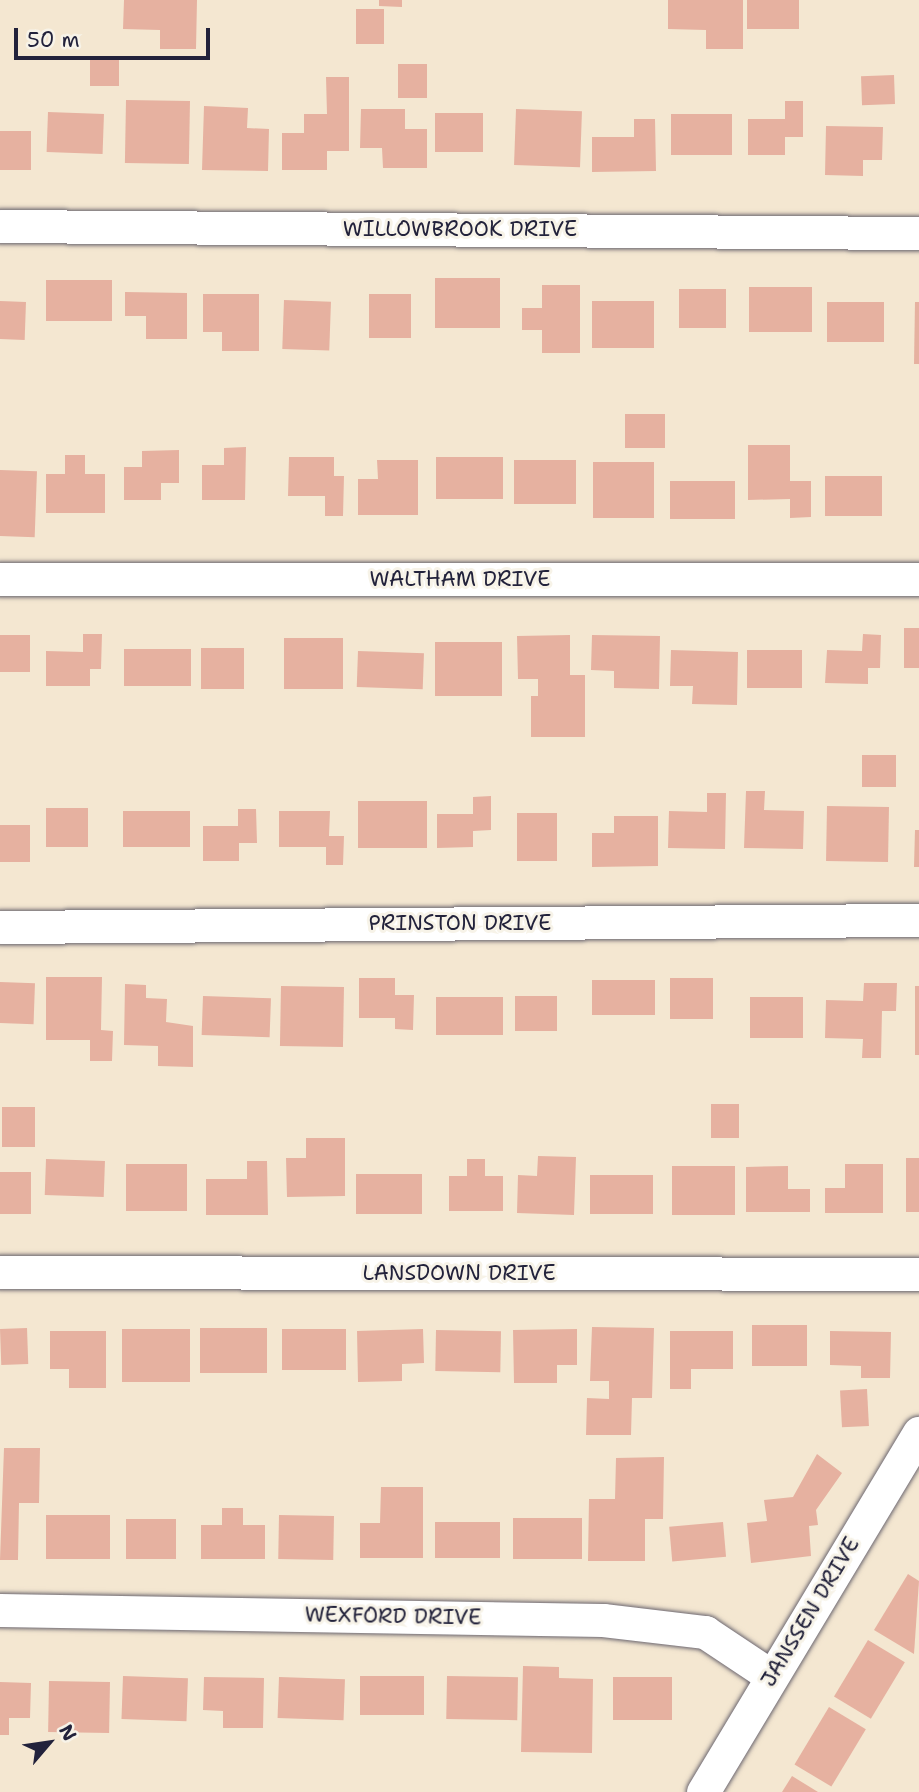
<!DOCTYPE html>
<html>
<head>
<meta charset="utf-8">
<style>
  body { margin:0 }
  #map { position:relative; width:919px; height:1792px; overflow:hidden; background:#f4e7d1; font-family:"Shantell Sans",sans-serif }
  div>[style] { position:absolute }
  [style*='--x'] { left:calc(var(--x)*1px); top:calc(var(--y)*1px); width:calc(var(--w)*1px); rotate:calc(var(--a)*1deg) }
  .building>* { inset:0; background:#e6b1a0; transform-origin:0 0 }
  .roads { filter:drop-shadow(0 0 2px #6c6770) drop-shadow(0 0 2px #6c6770) }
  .minor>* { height:33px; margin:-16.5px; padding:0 16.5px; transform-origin:16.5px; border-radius:16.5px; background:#fff }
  span { translate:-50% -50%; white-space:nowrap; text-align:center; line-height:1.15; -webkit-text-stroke:6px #f7f3e8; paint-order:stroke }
  .street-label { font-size:21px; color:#22223b }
  .north { position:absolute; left:14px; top:1708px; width:70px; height:70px; -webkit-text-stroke:5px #f7f3e8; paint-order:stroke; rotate:61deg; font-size:19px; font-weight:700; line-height:28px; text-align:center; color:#22223b }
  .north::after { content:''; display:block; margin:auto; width:24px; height:32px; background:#22223b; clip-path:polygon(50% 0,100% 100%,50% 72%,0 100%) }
  .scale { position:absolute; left:14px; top:28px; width:196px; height:32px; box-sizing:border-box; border:4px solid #22223b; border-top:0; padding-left:9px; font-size:21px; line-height:24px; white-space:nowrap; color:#22223b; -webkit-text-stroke:5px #f7f3e8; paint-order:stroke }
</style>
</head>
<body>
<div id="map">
  <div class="building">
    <div style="clip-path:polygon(124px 0,197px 0,196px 49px,160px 49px,160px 30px,123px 29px)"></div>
    <div style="clip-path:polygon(379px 0,402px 0,402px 7px,379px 6px)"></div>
    <div style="clip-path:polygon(668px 0,743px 0,743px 49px,706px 49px,706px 30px,668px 29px)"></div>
    <div style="left:747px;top:0;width:52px;height:29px"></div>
    <div style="left:356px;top:9px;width:28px;height:35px"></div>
    <div style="left:90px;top:58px;width:29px;height:28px"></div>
    <div style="left:398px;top:64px;width:29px;height:34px"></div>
    <div style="left:894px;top:75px;width:29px;height:33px;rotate:88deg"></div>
    <div style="clip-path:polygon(326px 77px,349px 77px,349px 151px,327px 151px,327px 170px,282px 170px,282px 133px,304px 133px,304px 114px,327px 114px)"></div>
    <div style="left:126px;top:100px;width:64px;height:63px;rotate:1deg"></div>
    <div style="clip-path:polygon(785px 101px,803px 101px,803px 137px,785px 137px,785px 155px,748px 155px,748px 119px,785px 119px)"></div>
    <div style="clip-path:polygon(204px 106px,248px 108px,247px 128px,269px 129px,268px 171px,202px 170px)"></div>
    <div style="clip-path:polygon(361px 109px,405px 109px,405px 129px,427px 129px,427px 168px,383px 168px,382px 148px,360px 148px)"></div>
    <div style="left:516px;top:109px;width:66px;height:56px;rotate:2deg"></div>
    <div style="left:48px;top:112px;width:56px;height:40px;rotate:2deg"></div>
    <div style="left:435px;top:113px;width:48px;height:39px"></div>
    <div style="left:671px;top:114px;width:61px;height:41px"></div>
    <div style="clip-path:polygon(634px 119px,655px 119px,656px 171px,592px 172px,592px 137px,634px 137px)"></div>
    <div style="clip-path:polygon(826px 126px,883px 127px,882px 160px,863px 160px,863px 176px,825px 175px)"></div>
    <div style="left:0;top:131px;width:31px;height:39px"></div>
    <div style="left:435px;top:278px;width:65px;height:50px"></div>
    <div style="left:46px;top:280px;width:66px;height:41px"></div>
    <div style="clip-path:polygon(542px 285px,580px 285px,580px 353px,542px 353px,542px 330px,522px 330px,522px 308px,542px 308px)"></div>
    <div style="left:749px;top:287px;width:63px;height:45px"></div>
    <div style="left:679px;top:289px;width:47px;height:39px"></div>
    <div style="clip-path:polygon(125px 292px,187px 293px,187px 339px,146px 339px,146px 316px,125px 316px)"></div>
    <div style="clip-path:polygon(203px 294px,259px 294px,259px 351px,222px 351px,222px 332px,203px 332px)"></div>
    <div style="left:369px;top:294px;width:42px;height:44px"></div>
    <div style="left:284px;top:300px;width:47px;height:49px;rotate:2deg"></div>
    <div style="left:0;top:301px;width:26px;height:38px;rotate:2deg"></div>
    <div style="left:592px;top:301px;width:62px;height:47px"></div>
    <div style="left:827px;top:302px;width:57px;height:40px"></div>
    <div style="clip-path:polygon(915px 302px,919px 302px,919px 364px,914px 364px)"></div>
    <div style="left:625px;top:414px;width:40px;height:34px"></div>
    <div style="clip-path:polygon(748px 445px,790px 445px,790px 481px,811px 481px,811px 517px,790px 518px,790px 499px,748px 500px)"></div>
    <div style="clip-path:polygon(246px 447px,245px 500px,202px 500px,202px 465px,224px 465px,224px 448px)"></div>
    <div style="clip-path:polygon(179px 450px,179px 483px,161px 483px,161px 500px,124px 500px,124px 467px,142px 467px,142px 451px)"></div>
    <div style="clip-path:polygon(65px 455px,85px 455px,85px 474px,105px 474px,105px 513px,46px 513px,46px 474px,65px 474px)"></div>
    <div style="clip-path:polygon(289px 457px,334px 457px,334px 476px,344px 476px,343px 516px,325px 516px,325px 496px,288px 496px)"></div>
    <div style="left:436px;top:457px;width:67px;height:42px"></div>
    <div style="clip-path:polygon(377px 460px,418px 460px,418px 515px,358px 515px,358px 479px,378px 479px)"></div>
    <div style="left:514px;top:460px;width:62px;height:44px"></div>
    <div style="left:593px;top:462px;width:61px;height:56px"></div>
    <div style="left:0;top:470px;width:37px;height:66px;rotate:2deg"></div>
    <div style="left:825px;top:476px;width:57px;height:40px"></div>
    <div style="left:670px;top:481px;width:65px;height:38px"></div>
    <div style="left:904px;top:628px;width:15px;height:40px"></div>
    <div style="clip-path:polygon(83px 634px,102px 634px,101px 669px,90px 669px,90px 686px,46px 686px,46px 651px,83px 652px)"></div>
    <div style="clip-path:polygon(863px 634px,881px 635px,880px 668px,868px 668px,868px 684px,825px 683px,827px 650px,862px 651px)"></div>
    <div style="left:0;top:635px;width:30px;height:37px"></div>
    <div style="clip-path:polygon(570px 635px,570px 675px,585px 675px,585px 737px,531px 737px,531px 696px,538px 696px,538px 679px,518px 679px,517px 636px)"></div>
    <div style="clip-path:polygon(592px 635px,660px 636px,659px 689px,614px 688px,614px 671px,591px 670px)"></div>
    <div style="left:343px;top:638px;width:51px;height:59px;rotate:90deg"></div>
    <div style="left:435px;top:642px;width:67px;height:54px"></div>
    <div style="left:201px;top:648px;width:43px;height:41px"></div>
    <div style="left:124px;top:649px;width:67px;height:37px"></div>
    <div style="clip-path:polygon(671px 650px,738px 652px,737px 705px,692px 704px,693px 686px,670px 686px)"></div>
    <div style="left:747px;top:650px;width:55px;height:38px"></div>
    <div style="left:358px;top:651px;width:66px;height:36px;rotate:2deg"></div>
    <div style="left:862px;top:755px;width:34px;height:32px"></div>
    <div style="clip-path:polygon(746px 791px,765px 791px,764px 810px,804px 811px,803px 849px,744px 848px)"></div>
    <div style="clip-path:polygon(707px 793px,726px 793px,725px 849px,668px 848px,669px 811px,707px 812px)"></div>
    <div style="clip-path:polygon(491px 796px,491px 830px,473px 831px,473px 847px,437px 848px,437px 814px,473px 814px,473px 797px)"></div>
    <div style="left:358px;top:801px;width:69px;height:47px"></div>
    <div style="left:827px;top:806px;width:62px;height:55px;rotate:1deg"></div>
    <div style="left:46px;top:808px;width:42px;height:39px"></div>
    <div style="clip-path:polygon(238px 809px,256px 809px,257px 843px,239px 843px,239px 861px,203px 861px,203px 826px,238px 826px)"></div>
    <div style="left:123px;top:811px;width:67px;height:36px"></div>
    <div style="clip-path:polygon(279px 811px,330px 811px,329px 836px,344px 836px,343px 865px,326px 865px,326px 847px,279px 847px)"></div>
    <div style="left:557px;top:813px;width:48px;height:40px;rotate:90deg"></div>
    <div style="clip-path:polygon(614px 816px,658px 816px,658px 866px,592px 867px,592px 833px,614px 833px)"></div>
    <div style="left:0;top:825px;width:30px;height:37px"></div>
    <div style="clip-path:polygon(915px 830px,919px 830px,919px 867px,914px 867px)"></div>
    <div style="clip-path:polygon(46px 977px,102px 977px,101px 1030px,113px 1031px,112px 1061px,90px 1061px,90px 1040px,46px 1040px)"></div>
    <div style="clip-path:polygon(359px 978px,395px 978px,395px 995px,414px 995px,413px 1030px,395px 1029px,395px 1018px,359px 1018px)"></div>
    <div style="left:713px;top:978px;width:41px;height:43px;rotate:90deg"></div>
    <div style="left:655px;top:980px;width:35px;height:63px;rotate:90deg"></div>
    <div style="left:0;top:982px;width:35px;height:41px;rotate:2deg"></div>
    <div style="clip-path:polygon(864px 983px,897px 983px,896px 1011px,882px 1011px,881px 1058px,862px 1058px,863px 1039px,825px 1038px,826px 1000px,863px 1001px)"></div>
    <div style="clip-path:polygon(125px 984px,146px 985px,146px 998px,167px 999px,166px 1022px,193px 1026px,193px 1067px,158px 1066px,158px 1046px,124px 1045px)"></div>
    <div style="left:281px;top:986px;width:63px;height:60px;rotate:1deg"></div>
    <div style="left:915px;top:986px;width:4px;height:69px"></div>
    <div style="left:203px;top:996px;width:68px;height:39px;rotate:2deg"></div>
    <div style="left:515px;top:996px;width:42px;height:35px"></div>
    <div style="left:436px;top:997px;width:67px;height:38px"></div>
    <div style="left:750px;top:997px;width:53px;height:41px"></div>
    <div style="left:711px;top:1104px;width:28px;height:34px"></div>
    <div style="left:2px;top:1107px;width:33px;height:40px"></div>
    <div style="clip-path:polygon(306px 1138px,345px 1138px,345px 1196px,287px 1197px,286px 1158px,306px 1158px)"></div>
    <div style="clip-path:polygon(538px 1156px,576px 1157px,574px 1215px,517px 1213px,518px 1175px,537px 1176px)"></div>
    <div style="left:906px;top:1158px;width:13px;height:54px"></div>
    <div style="left:46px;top:1159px;width:59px;height:36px;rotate:2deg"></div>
    <div style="clip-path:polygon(467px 1159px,485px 1159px,485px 1176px,503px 1176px,503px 1211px,449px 1211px,449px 1176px,467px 1176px)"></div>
    <div style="clip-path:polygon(247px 1161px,267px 1161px,268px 1215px,206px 1215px,206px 1179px,247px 1179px)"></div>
    <div style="left:126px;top:1164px;width:61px;height:47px"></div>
    <div style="clip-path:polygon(845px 1164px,883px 1164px,883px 1213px,825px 1213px,825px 1188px,845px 1188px)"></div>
    <div style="left:672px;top:1166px;width:63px;height:49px"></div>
    <div style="clip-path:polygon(788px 1166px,788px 1189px,810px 1189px,810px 1212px,746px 1212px,746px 1167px)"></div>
    <div style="left:0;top:1172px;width:31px;height:42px"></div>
    <div style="left:356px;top:1174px;width:66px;height:40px"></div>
    <div style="left:590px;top:1175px;width:63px;height:39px"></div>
    <div style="left:807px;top:1325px;width:41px;height:55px;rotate:90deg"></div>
    <div style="clip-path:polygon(592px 1327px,654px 1328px,652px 1398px,632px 1398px,631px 1435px,586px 1435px,587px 1398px,609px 1399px,609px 1381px,590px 1381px)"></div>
    <div style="left:27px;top:1328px;width:36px;height:27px;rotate:88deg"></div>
    <div style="left:200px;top:1328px;width:67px;height:45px"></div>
    <div style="left:190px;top:1329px;width:53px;height:68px;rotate:90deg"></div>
    <div style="left:282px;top:1329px;width:64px;height:41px"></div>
    <div style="clip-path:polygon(423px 1329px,424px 1363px,402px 1364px,402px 1381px,358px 1382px,357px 1331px)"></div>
    <div style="clip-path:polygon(577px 1329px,577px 1365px,557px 1365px,557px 1383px,514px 1383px,513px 1330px)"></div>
    <div style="left:436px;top:1330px;width:65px;height:41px;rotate:1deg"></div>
    <div style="clip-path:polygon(50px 1331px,106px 1331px,106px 1388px,69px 1388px,69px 1369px,50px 1369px)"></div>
    <div style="clip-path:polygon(670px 1331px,733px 1331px,733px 1369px,691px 1369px,691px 1389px,670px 1389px)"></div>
    <div style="clip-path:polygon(830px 1331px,891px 1332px,890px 1378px,861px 1378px,861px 1366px,830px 1365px)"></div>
    <div style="left:867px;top:1389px;width:37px;height:27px;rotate:87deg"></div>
    <div style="clip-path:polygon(4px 1448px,40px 1448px,39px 1503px,19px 1503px,18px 1560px,0 1560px)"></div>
    <div style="clip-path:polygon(817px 1454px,842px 1473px,816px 1510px,818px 1525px,809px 1526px,811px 1556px,751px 1563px,747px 1523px,767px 1521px,764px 1500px,793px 1497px)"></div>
    <div style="clip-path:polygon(664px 1457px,663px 1519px,645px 1519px,645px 1561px,588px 1561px,589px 1499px,615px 1499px,616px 1458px)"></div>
    <div style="clip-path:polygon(381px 1487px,423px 1487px,423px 1558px,360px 1558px,360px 1523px,380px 1523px)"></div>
    <div style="clip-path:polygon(222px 1508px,243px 1508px,243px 1525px,265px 1525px,265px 1559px,201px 1559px,201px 1525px,222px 1525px)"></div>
    <div style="left:46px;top:1515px;width:64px;height:44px"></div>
    <div style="left:279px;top:1515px;width:55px;height:44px;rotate:1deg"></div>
    <div style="left:582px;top:1518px;width:41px;height:69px;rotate:90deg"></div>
    <div style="left:176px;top:1519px;width:40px;height:50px;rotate:90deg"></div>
    <div style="left:435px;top:1522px;width:65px;height:36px"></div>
    <div style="left:723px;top:1522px;width:35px;height:54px;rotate:85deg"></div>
    <div style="clip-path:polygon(908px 1574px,919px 1581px,914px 1654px,874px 1630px)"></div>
    <div style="left:868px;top:1640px;width:43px;height:66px;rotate:31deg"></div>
    <div style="clip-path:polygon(523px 1666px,559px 1667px,559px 1678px,593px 1679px,592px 1753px,521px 1752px)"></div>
    <div style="left:123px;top:1676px;width:65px;height:43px;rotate:2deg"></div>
    <div style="left:424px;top:1676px;width:39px;height:64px;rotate:90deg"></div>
    <div style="left:447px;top:1676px;width:71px;height:43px;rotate:1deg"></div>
    <div style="clip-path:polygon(204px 1677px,264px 1678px,263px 1728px,223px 1728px,223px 1711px,203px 1710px)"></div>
    <div style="left:279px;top:1677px;width:66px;height:41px;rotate:2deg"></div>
    <div style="left:613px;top:1677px;width:59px;height:43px"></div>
    <div style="left:49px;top:1681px;width:61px;height:51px;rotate:1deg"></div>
    <div style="clip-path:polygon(0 1682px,31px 1683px,30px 1718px,9px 1718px,9px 1735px,0 1735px)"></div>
    <div style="left:829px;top:1707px;width:43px;height:67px;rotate:31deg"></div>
    <div style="clip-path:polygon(792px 1776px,818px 1792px,782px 1792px)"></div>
  </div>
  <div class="roads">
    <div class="minor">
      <div style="--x:0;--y:226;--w:919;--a:0.44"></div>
      <div style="--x:0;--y:579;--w:919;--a:0"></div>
      <div style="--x:0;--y:927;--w:919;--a:-0.44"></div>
      <div style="--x:0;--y:1272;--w:919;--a:0.12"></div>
      <div style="--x:0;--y:1610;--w:603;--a:0.95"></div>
      <div style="--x:603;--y:1620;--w:103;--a:6.7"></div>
      <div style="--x:705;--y:1632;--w:79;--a:33.7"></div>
      <div style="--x:703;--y:1792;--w:419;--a:-59"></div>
    </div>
  </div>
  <div class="street-label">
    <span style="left:460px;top:229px">WILLOWBROOK DRIVE</span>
    <span style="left:460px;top:579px">WALTHAM DRIVE</span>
    <span style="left:460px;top:923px">PRINSTON DRIVE</span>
    <span style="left:459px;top:1273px">LANSDOWN DRIVE</span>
    <span style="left:810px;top:1612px;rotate:-59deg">JANSSEN DRIVE</span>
    <span style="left:393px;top:1616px;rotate:1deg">WEXFORD DRIVE</span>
  </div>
  <div class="north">N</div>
  <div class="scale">50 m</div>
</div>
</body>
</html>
